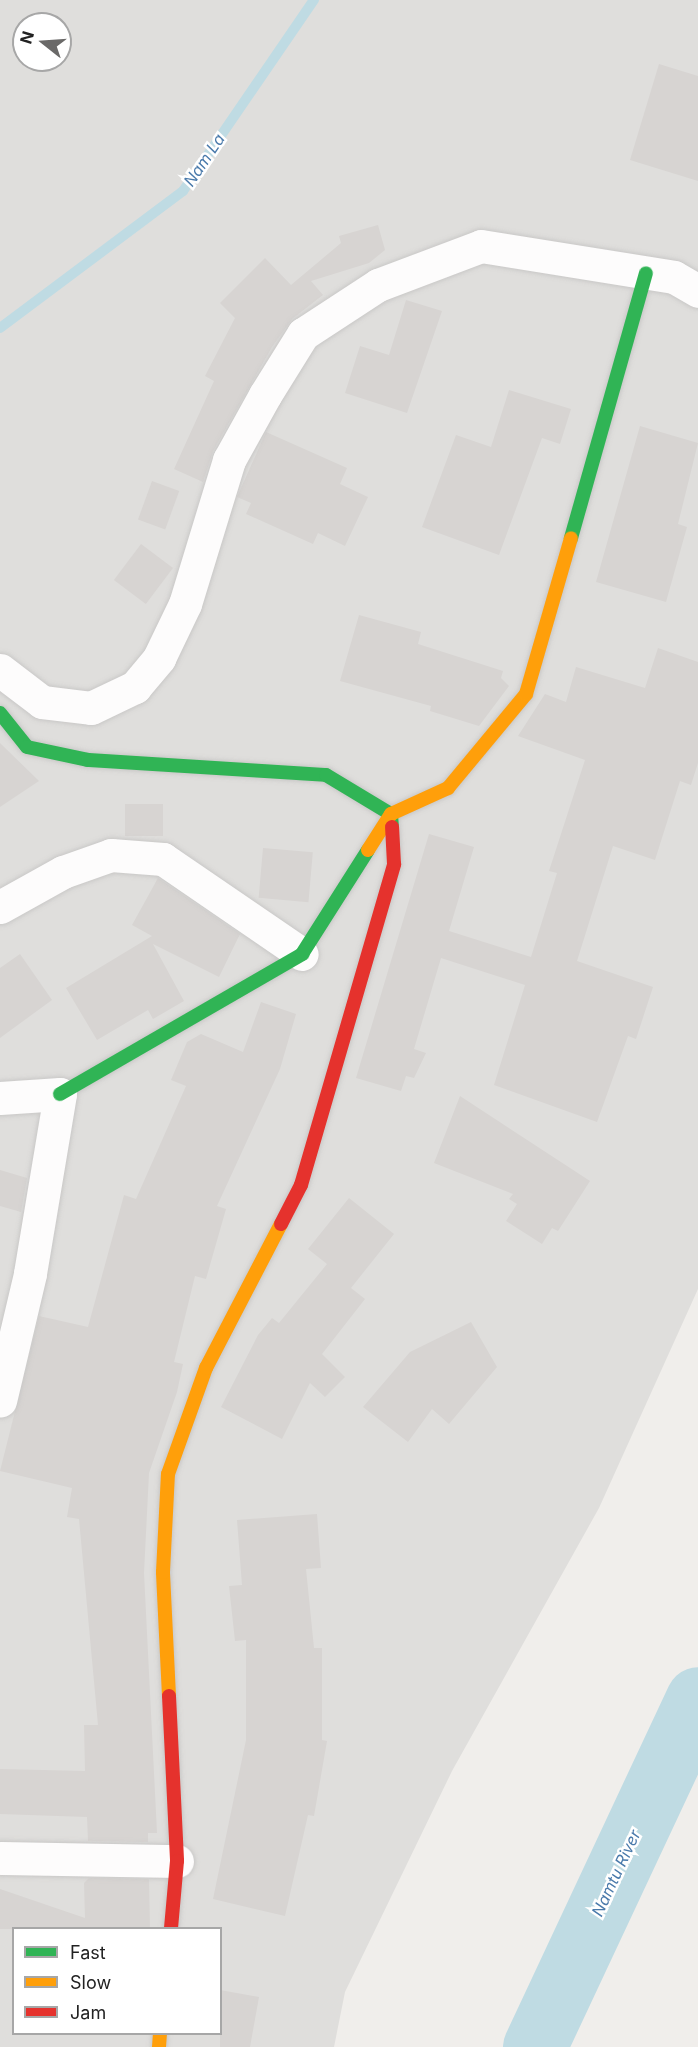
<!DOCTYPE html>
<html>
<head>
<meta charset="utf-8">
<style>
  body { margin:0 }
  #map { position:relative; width:698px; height:2047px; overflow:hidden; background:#f0eeeb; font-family:Inter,sans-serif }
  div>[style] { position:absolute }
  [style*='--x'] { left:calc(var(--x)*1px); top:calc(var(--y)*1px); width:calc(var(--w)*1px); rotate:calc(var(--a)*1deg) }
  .residential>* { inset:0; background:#dfdedc }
  .stream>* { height:10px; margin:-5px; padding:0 5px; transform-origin:5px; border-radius:5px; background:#bfdbe3 }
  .river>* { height:64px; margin:-32px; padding:0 32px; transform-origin:32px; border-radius:32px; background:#bfdbe3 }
  .building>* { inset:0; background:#d7d4d2; transform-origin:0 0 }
  .roads { filter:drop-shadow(0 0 2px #c9c8c7) drop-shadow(0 0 2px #c9c8c7) }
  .street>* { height:33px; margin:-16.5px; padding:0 16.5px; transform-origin:16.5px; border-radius:16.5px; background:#fdfcfc }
  .fast>* { height:14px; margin:-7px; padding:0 7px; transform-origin:7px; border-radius:7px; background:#30b455 }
  .slow>* { height:14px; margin:-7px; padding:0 7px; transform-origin:7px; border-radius:7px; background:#ff9f0a }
  .jam>* { height:14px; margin:-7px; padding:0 7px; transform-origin:7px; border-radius:7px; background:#e5322d }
  span { translate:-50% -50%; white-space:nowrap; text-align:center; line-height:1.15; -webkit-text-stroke:5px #fff; paint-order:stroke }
  .water-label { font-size:16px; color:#4a7aab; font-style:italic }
  .legend { position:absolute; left:12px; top:1927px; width:210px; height:108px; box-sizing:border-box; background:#fff; border:2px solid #a7a7a7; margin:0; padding:8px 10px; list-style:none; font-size:18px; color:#222 }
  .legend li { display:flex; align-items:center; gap:12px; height:30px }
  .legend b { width:30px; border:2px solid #a7a7a7 }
  .north { position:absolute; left:12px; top:12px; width:60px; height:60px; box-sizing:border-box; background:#fff; border:2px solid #a7a7a7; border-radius:50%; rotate:287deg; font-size:16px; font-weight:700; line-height:24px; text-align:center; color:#222 }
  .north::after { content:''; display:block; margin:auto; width:21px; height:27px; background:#6a6968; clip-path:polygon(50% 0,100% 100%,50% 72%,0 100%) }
</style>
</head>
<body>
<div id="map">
  <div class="residential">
    <div style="clip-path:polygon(evenodd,0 0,698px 0,698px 1289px,599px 1508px,452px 1771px,345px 1992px,334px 2047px,0 2047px,0 0,24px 24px,60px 24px,60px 60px,24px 60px,24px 24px,0 0,14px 1928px,220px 1928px,220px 2034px,14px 2034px,14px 1928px)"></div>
  </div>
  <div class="stream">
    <div style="--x:0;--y:328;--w:229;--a:-36.8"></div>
    <div style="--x:183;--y:191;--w:232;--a:-55.6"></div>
  </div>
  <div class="river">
    <div style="--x:535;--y:2047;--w:384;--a:-64.9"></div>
  </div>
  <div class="building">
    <div style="clip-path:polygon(659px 64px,698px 76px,698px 181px,630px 160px)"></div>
    <div style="clip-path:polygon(378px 225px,385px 250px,369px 263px,311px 281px,323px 295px,292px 319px,272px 347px,213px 451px,203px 482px,174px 469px,214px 381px,205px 376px,235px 318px,220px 303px,265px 258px,291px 285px,341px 243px,339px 236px)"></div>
    <div style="clip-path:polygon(406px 300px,442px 311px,407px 413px,345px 393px,360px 346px,389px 355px)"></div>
    <div style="clip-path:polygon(509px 390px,571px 409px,560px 444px,542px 438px,499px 555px,422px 527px,456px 435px,491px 447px)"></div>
    <div style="clip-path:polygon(640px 426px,698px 443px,678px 524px,687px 527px,666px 602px,596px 582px)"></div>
    <div style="clip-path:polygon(266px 432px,347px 468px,340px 484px,368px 497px,345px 546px,318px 533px,313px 544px,246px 514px,251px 503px,237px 497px)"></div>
    <div style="left:152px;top:481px;width:29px;height:41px;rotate:20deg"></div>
    <div style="left:141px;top:544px;width:40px;height:45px;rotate:37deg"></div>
    <div style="clip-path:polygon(359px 615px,421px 632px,418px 644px,503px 671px,501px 678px,509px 686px,479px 726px,430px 711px,431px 706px,340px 681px)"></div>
    <div style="clip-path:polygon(658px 648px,698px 662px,698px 763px,691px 785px,680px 781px,655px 860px,613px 846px,577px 961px,653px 987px,636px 1039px,628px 1036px,597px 1122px,494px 1085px,525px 985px,441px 958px,414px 1049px,426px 1053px,414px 1078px,406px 1076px,401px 1091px,356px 1078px,429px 834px,474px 847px,449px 931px,531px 957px,557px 873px,549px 871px,585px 760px,518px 736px,545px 694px,566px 702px,576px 667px,645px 688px)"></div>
    <div style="clip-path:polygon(0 743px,39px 781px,0 807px)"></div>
    <div style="left:163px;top:804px;width:32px;height:38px;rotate:90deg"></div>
    <div style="left:263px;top:848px;width:50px;height:50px;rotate:5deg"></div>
    <div style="clip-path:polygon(158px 878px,240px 934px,219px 977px,153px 944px,184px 1001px,153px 1019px,148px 1010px,97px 1040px,66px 988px,152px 936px,132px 925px)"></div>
    <div style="clip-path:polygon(20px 954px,52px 1000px,0 1038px,0 968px)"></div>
    <div style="clip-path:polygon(261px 1002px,296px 1014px,280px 1069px,217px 1206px,226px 1209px,206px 1279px,195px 1276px,174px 1362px,183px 1364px,177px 1392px,149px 1473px,144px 1573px,157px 1833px,148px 1833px,148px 1842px,88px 1841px,87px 1817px,0 1814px,0 1769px,85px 1771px,84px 1725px,98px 1725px,79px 1519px,67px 1517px,72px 1488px,0 1471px,39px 1316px,88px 1327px,124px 1195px,136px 1199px,186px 1086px,171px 1080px,187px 1042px,201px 1034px,243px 1052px)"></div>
    <div style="clip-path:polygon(460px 1096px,590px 1181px,558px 1231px,552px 1228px,542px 1244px,506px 1221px,517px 1204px,509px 1199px,513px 1194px,434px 1163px)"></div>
    <div style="clip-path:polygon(0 1170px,27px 1178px,21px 1212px,0 1206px)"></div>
    <div style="clip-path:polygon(349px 1198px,394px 1234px,351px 1288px,365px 1299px,322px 1354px,345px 1377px,325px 1397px,310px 1383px,282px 1439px,221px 1407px,258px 1335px,272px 1318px,279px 1323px,327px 1264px,308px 1249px)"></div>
    <div style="clip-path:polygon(471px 1322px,497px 1367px,449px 1424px,432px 1409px,408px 1442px,363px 1407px,410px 1352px)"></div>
    <div style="clip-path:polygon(317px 1514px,321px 1568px,306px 1569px,314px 1648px,322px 1648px,322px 1740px,327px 1741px,314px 1816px,308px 1815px,285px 1916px,213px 1899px,246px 1740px,246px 1640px,235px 1641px,229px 1586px,242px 1585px,237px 1520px)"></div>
    <div style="clip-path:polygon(89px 1878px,149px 1879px,150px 1929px,0 1929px,0 1889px,85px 1918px,84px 1883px)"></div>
    <div style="clip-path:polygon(220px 1990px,259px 1997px,250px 2047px,220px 2047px)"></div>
  </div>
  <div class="roads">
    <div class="street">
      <div style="--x:0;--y:670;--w:53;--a:37.3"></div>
      <div style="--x:42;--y:702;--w:49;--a:7"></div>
      <div style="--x:91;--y:708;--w:49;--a:-25.5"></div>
      <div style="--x:135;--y:687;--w:38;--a:-50"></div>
      <div style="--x:159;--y:658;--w:60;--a:-64.3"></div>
      <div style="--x:185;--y:604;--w:151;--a:-73"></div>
      <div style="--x:229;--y:460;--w:74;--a:-61"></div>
      <div style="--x:265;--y:395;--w:72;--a:-58.1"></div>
      <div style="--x:303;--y:334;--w:90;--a:-33.2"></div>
      <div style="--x:378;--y:285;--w:110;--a:-20.7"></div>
      <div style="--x:481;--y:246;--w:195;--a:9.1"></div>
      <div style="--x:674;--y:277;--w:28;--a:30"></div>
      <div style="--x:0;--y:907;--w:72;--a:-29.1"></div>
      <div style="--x:63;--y:872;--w:51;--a:-19.5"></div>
      <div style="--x:111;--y:855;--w:52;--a:4.4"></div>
      <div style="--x:163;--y:859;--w:168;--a:34.4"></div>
      <div style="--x:0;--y:1098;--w:60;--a:-3.8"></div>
      <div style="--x:60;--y:1094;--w:182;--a:99.5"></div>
      <div style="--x:30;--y:1274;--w:130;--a:103.3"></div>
      <div style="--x:0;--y:1858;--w:177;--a:1"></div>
    </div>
    <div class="fast">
      <div style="--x:571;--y:538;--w:275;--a:-74.2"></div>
      <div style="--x:0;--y:713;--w:43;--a:51.5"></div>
      <div style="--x:27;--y:747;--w:62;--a:12"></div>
      <div style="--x:88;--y:760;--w:238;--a:3.6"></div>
      <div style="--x:326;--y:775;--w:76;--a:31"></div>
      <div style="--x:391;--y:814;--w:13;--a:86"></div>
      <div style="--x:60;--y:1094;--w:280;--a:-30"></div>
      <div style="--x:302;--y:954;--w:123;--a:-57.6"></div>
    </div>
    <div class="slow">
      <div style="--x:368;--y:850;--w:43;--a:-57.4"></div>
      <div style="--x:391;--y:814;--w:63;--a:-24.5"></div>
      <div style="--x:448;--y:788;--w:122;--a:-50.3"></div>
      <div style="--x:526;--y:694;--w:162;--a:-73.9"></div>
      <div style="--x:169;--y:1696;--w:124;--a:-92.8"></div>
      <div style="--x:163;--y:1572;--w:98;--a:-87.1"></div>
      <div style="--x:168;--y:1474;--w:113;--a:-70.3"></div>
      <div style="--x:206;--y:1368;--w:162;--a:-62.5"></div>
      <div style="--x:159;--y:2047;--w:13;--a:-86"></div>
    </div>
    <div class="jam">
      <div style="--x:281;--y:1224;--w:44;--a:-62.9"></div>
      <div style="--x:301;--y:1185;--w:334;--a:-73.8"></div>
      <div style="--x:394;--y:864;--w:37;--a:-93"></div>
      <div style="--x:169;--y:1696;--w:165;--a:87.2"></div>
      <div style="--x:177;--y:1861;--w:67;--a:95.1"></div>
    </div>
  </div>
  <div class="water-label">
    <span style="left:204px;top:160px;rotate:-56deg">Nam La</span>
    <span style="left:616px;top:1873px;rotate:-65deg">Namtu River</span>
  </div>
  <ul class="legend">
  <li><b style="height:8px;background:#30b455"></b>Fast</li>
  <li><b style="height:8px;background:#ff9f0a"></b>Slow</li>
  <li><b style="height:8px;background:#e5322d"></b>Jam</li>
  </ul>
  <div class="north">N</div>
</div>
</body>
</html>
